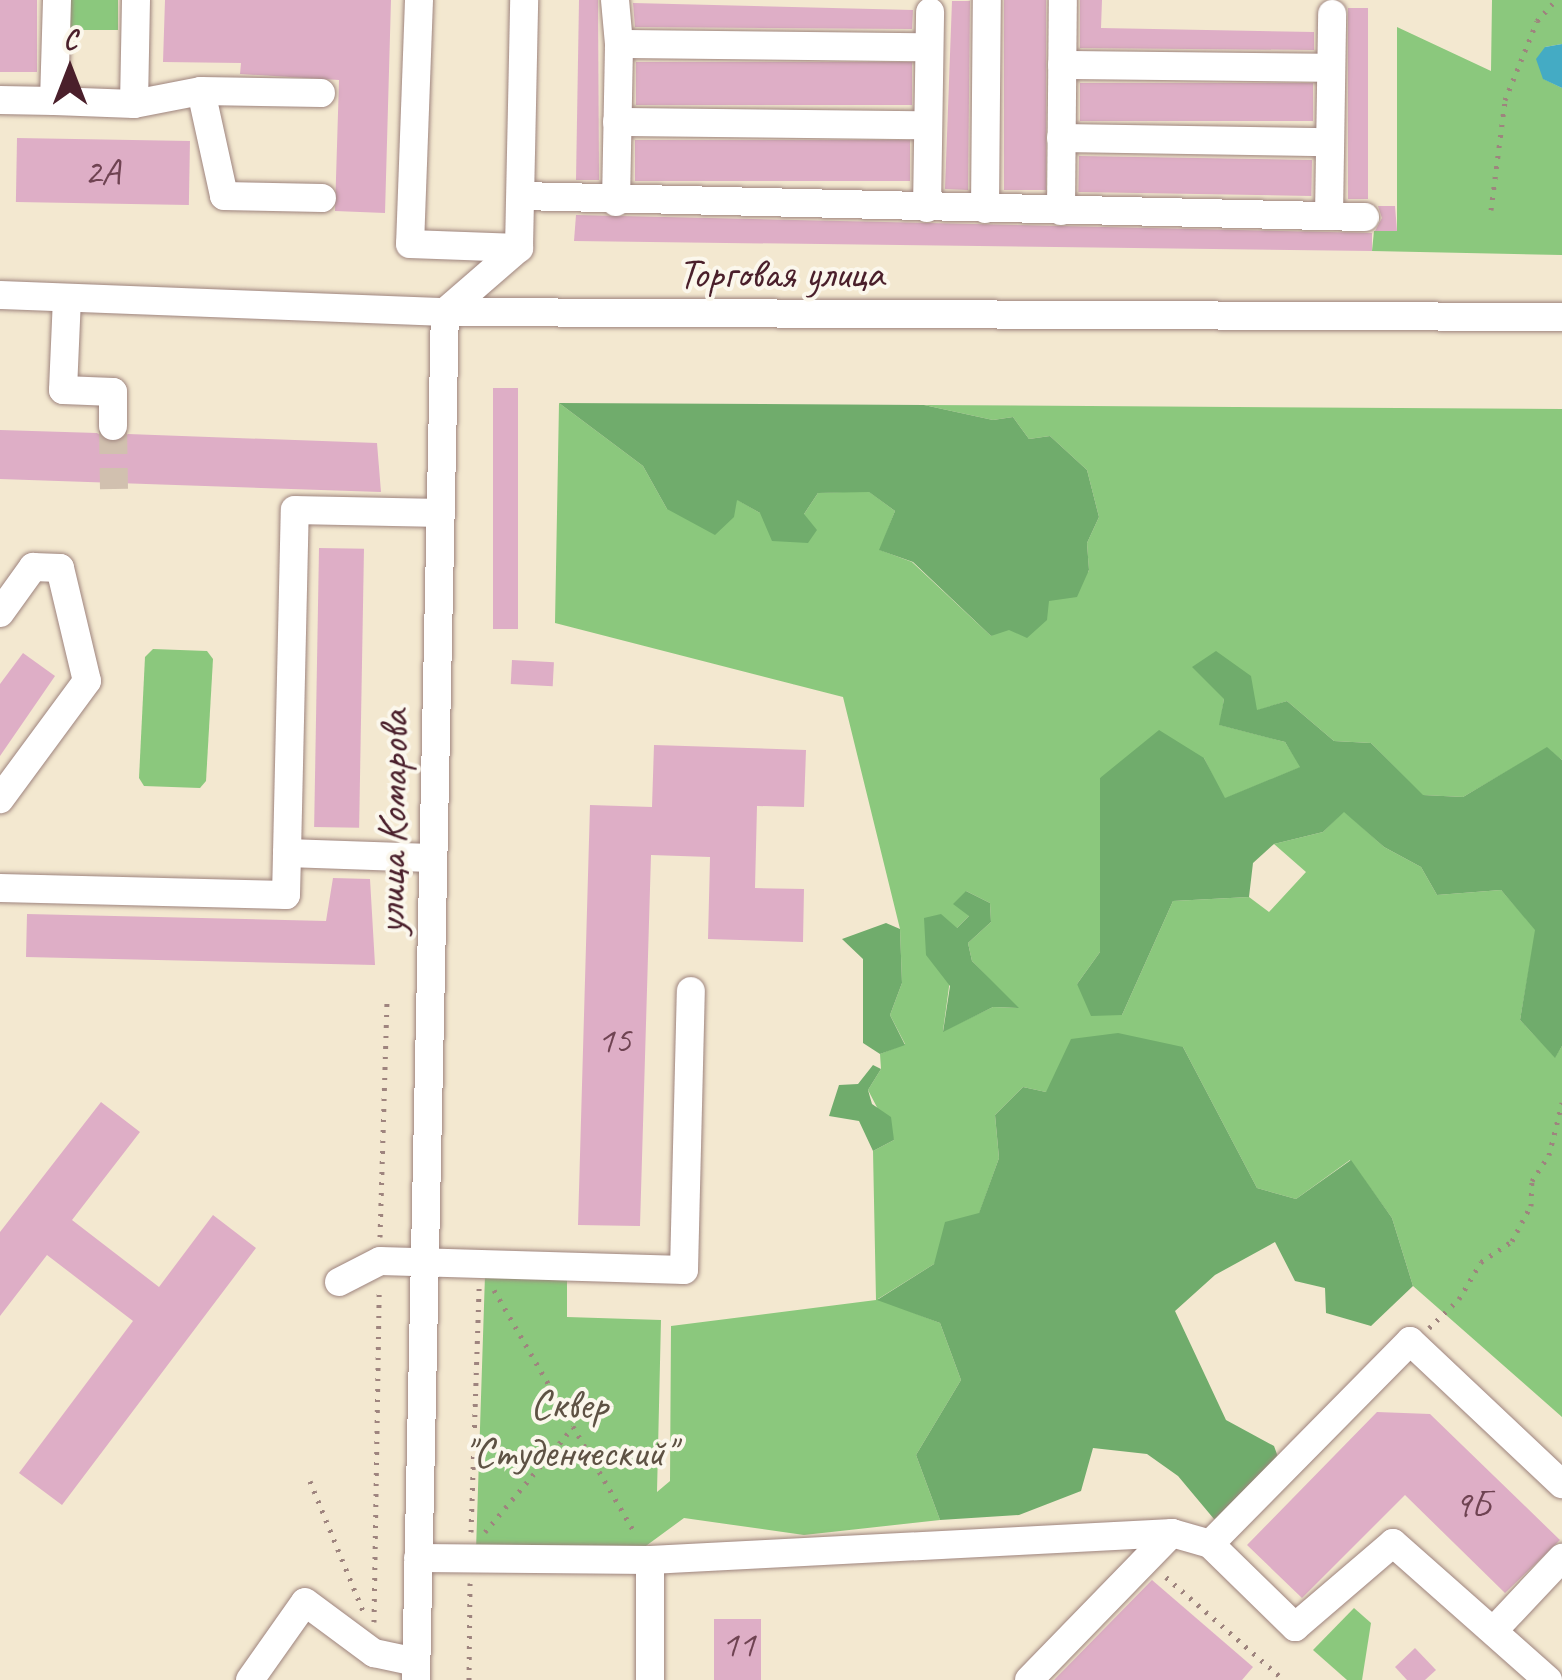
<!DOCTYPE html>
<html>
<head>
<meta charset="utf-8">
<style>
  body { margin:0 }
  #map { position:relative; width:1562px; height:1680px; overflow:hidden; background:#f3e8d0; font-family:Caveat,sans-serif }
  div>[style] { position:absolute }
  [style*='--x'] { left:calc(var(--x)*1px); top:calc(var(--y)*1px); width:calc(var(--w)*1px); rotate:calc(var(--a)*1deg) }
  .green>* { inset:0; background:#8bc87d; transform-origin:0 0 }
  .forest>* { inset:0; background:#70ac6c }
  .water>* { inset:0; background:#44abc4 }
  .building>* { inset:0; background:#deaec6; transform-origin:0 0 }
  .minor-tunnel>* { height:28px; margin-top:-14px; transform-origin:0; background:repeating-linear-gradient(90deg,#d1c0af 0 28px,transparent 0 42px) }
  .path>* { height:5px; margin-top:-2.5px; transform-origin:0; background:repeating-linear-gradient(90deg,#9e847e 0 2.5px,transparent 0 10.5px) }
  .roads { filter:drop-shadow(0 0 2px #9e847e) drop-shadow(0 0 2px #9e847e) }
  .minor>* { height:28px; margin:-14px; padding:0 14px; transform-origin:14px; border-radius:14px; background:#fff }
  span { translate:-50% -50%; white-space:nowrap; text-align:center; line-height:1.15; -webkit-text-stroke:8px #fbf7ec; paint-order:stroke }
  .number-label { font-size:38px; color:#6f4352 }
  .number-label span { -webkit-text-stroke-width:0 }
  .street-label { font-size:42px; color:#4a1f2b }
  .park-label { font-size:42px; color:#5e5244 }
  .north { position:absolute; left:20px; top:20px; width:100px; height:100px; -webkit-text-stroke:8px #fbf7ec; paint-order:stroke; rotate:0deg; font-size:28px; font-weight:700; line-height:40px; text-align:center; color:#4a1f2b }
  .north::after { content:''; display:block; margin:auto; width:35px; height:45px; background:#4a1f2b; clip-path:polygon(50% 0,100% 100%,50% 72%,0 100%) }
</style>
</head>
<body>
<div id="map">
  <div class="green">
    <div style="left:68px;top:0;width:50px;height:30px"></div>
    <div style="clip-path:polygon(1492px 0,1562px 0,1562px 44px,1545px 47px,1544px 79px,1562px 88px,1562px 255px,1372px 251px,1374px 231px,1397px 231px,1397px 27px,1491px 71px)"></div>
    <div style="clip-path:polygon(evenodd,559px 403px,643px 466px,667px 509px,736px 499px,760px 513px,804px 514px,818px 493px,868px 491px,895px 511px,880px 550px,912px 562px,991px 636px,1089px 571px,1087px 543px,1099px 517px,1087px 470px,1050px 436px,1029px 439px,1013px 417px,993px 420px,924px 405px,1562px 409px,1562px 760px,1547px 748px,1463px 797px,1422px 795px,1371px 743px,1334px 741px,1287px 701px,1256px 711px,1224px 699px,1220px 725px,1285px 742px,1301px 767px,1224px 799px,1204px 758px,1100px 778px,1100px 952px,1077px 984px,1122px 1015px,1173px 901px,1249px 897px,1269px 912px,1306px 872px,1274px 844px,1323px 832px,1344px 811px,1384px 847px,1421px 867px,1437px 895px,1501px 890px,1536px 930px,1520px 1020px,1555px 1057px,1562px 1046px,1562px 1417px,1413px 1286px,1392px 1218px,1350px 1160px,1296px 1199px,1257px 1188px,1183px 1047px,1046px 1092px,1023px 1087px,995px 1115px,999px 1158px,979px 1214px,934px 1264px,878px 1299px,940px 1323px,961px 1380px,916px 1455px,940px 1520px,804px 1535px,684px 1518px,639px 1551px,476px 1550px,485px 1275px,567px 1279px,567px 1317px,661px 1320px,657px 1492px,670px 1481px,671px 1326px,876px 1300px,873px 1151px,894px 1140px,868px 1090px,881px 1069px,880px 1054px,905px 1044px,890px 1015px,902px 983px,900px 929px,843px 697px,555px 623px,559px 403px,966px 891px,990px 903px,991px 922px,968px 943px,972px 961px,1017px 1008px,993px 1007px,943px 1031px,957px 928px,969px 916px,966px 891px)"></div>
    <div style="clip-path:polygon(153px 649px,207px 651px,213px 659px,206px 781px,200px 788px,144px 786px,139px 778px,145px 657px)"></div>
    <div style="clip-path:polygon(1354px 1608px,1371px 1623px,1362px 1680px,1347px 1680px,1313px 1650px)"></div>
  </div>
  <div class="forest">
    <div style="clip-path:polygon(559px 403px,924px 405px,993px 420px,1013px 417px,1029px 439px,1050px 436px,1087px 470px,1099px 517px,1087px 543px,1089px 570px,1077px 597px,1049px 601px,1047px 620px,1027px 638px,1009px 630px,991px 636px,913px 562px,879px 550px,895px 511px,869px 492px,818px 493px,804px 514px,817px 530px,808px 543px,772px 541px,760px 513px,737px 500px,734px 517px,715px 535px,667px 509px,643px 466px)"></div>
    <div style="clip-path:polygon(1216px 651px,1251px 676px,1257px 710px,1287px 701px,1334px 741px,1371px 743px,1423px 795px,1463px 797px,1547px 747px,1562px 760px,1562px 1046px,1555px 1058px,1520px 1020px,1535px 930px,1501px 890px,1437px 895px,1421px 867px,1384px 847px,1344px 812px,1323px 832px,1274px 844px,1253px 863px,1249px 897px,1173px 901px,1122px 1015px,1091px 1016px,1077px 984px,1100px 952px,1100px 778px,1159px 730px,1204px 758px,1225px 798px,1300px 767px,1285px 742px,1219px 725px,1224px 699px,1192px 667px)"></div>
    <div style="clip-path:polygon(966px 891px,990px 903px,991px 922px,968px 943px,972px 961px,1019px 1008px,993px 1007px,943px 1032px,950px 986px,926px 955px,924px 918px,941px 914px,957px 928px,969px 916px,953px 904px)"></div>
    <div style="clip-path:polygon(886px 923px,900px 929px,902px 983px,890px 1015px,905px 1045px,880px 1054px,863px 1043px,863px 959px,842px 939px)"></div>
    <div style="clip-path:polygon(1118px 1033px,1183px 1047px,1257px 1188px,1296px 1199px,1351px 1160px,1392px 1218px,1413px 1286px,1371px 1326px,1326px 1313px,1325px 1288px,1295px 1281px,1275px 1242px,1215px 1275px,1175px 1311px,1226px 1420px,1274px 1446px,1286px 1479px,1248px 1514px,1214px 1519px,1178px 1476px,1147px 1454px,1093px 1448px,1081px 1491px,1019px 1515px,940px 1520px,916px 1455px,961px 1380px,940px 1323px,877px 1300px,934px 1264px,945px 1222px,979px 1213px,999px 1158px,995px 1115px,1023px 1087px,1046px 1092px,1071px 1039px)"></div>
    <div style="clip-path:polygon(873px 1065px,881px 1069px,868px 1090px,872px 1104px,891px 1117px,894px 1140px,873px 1151px,859px 1121px,829px 1116px,839px 1085px,858px 1084px)"></div>
  </div>
  <div class="water">
    <div style="clip-path:polygon(1562px 44px,1562px 88px,1543px 79px,1536px 59px,1545px 47px)"></div>
  </div>
  <div class="building">
    <div style="left:0;top:0;width:37px;height:72px"></div>
    <div style="clip-path:polygon(165px 0,391px 0,385px 213px,335px 211px,339px 80px,240px 74px,241px 63px,163px 62px)"></div>
    <div style="clip-path:polygon(579px 0,598px 0,599px 180px,576px 180px)"></div>
    <div style="left:1004px;top:0;width:42px;height:190px"></div>
    <div style="clip-path:polygon(1080px 0,1102px 0,1101px 28px,1314px 32px,1314px 50px,1080px 48px)"></div>
    <div style="clip-path:polygon(952px 1px,970px 1px,968px 190px,945px 189px)"></div>
    <div style="clip-path:polygon(633px 3px,913px 10px,912px 29px,635px 27px)"></div>
    <div style="left:1348px;top:8px;width:20px;height:191px"></div>
    <div style="left:636px;top:62px;width:276px;height:43px"></div>
    <div style="left:1080px;top:83px;width:233px;height:38px"></div>
    <div style="left:17px;top:138px;width:173px;height:64px;rotate:1deg"></div>
    <div style="left:635px;top:140px;width:275px;height:41px"></div>
    <div style="left:1079px;top:156px;width:233px;height:36px;rotate:1deg"></div>
    <div style="clip-path:polygon(1378px 206px,1395px 206px,1397px 231px,1375px 231px,1382px 218px)"></div>
    <div style="clip-path:polygon(576px 215px,1372px 233px,1372px 251px,574px 241px)"></div>
    <div style="left:493px;top:388px;width:25px;height:241px"></div>
    <div style="clip-path:polygon(0 430px,97px 433px,112px 443px,128px 434px,377px 443px,381px 492px,0 479px)"></div>
    <div style="left:319px;top:548px;width:45px;height:279px;rotate:1deg"></div>
    <div style="clip-path:polygon(23px 653px,55px 676px,0 756px,0 684px)"></div>
    <div style="left:512px;top:660px;width:42px;height:24px;rotate:3deg"></div>
    <div style="clip-path:polygon(654px 745px,806px 750px,804px 807px,757px 806px,755px 888px,804px 889px,803px 942px,708px 939px,710px 857px,651px 855px,640px 1226px,578px 1225px,590px 805px,652px 807px)"></div>
    <div style="clip-path:polygon(333px 878px,370px 879px,375px 965px,26px 957px,27px 914px,326px 921px)"></div>
    <div style="clip-path:polygon(101px 1102px,140px 1132px,72px 1220px,159px 1287px,213px 1215px,256px 1248px,62px 1505px,19px 1473px,133px 1321px,47px 1255px,0 1316px,0 1232px)"></div>
    <div style="clip-path:polygon(1377px 1412px,1430px 1414px,1560px 1540px,1505px 1593px,1405px 1495px,1302px 1598px,1247px 1545px)"></div>
    <div style="clip-path:polygon(1152px 1580px,1253px 1667px,1242px 1680px,1054px 1680px)"></div>
    <div style="left:714px;top:1619px;width:47px;height:61px"></div>
    <div style="clip-path:polygon(1415px 1648px,1436px 1670px,1425px 1680px,1407px 1680px,1395px 1667px)"></div>
  </div>
  <div class="minor-tunnel">
    <div style="--x:113;--y:426;--w:63;--a:89.1"></div>
  </div>
  <div class="path">
    <div style="--x:1491;--y:210;--w:111;--a:-82.7"></div>
    <div style="--x:1505;--y:100;--w:85;--a:-67.9"></div>
    <div style="--x:1537;--y:21;--w:28;--a:-48"></div>
    <div style="--x:380;--y:1237;--w:239;--a:-88.3"></div>
    <div style="--x:494;--y:1290;--w:283;--a:59.9"></div>
    <div style="--x:1429;--y:1328;--w:42;--a:-44"></div>
    <div style="--x:1459;--y:1299;--w:43;--a:-59.3"></div>
    <div style="--x:1481;--y:1262;--w:37;--a:-34"></div>
    <div style="--x:1512;--y:1241;--w:40;--a:-62"></div>
    <div style="--x:1531;--y:1206;--w:25;--a:-88"></div>
    <div style="--x:1532;--y:1181;--w:31;--a:-57"></div>
    <div style="--x:1549;--y:1155;--w:54;--a:-76"></div>
    <div style="--x:310;--y:1481;--w:143;--a:67.8"></div>
    <div style="--x:471;--y:1532;--w:244;--a:-88.1"></div>
    <div style="--x:485;--y:1532;--w:137;--a:-50"></div>
    <div style="--x:1166;--y:1577;--w:157;--a:41.1"></div>
    <div style="--x:374;--y:1622;--w:334;--a:-89.1"></div>
    <div style="--x:469;--y:1680;--w:97;--a:-89.4"></div>
  </div>
  <div class="roads">
    <div class="minor">
      <div style="--x:57;--y:0;--w:101;--a:91.7"></div>
      <div style="--x:54;--y:101;--w:80;--a:2.1"></div>
      <div style="--x:136;--y:0;--w:104;--a:91.1"></div>
      <div style="--x:134;--y:104;--w:68;--a:-11"></div>
      <div style="--x:201;--y:91;--w:120;--a:1"></div>
      <div style="--x:419;--y:0;--w:244;--a:92.1"></div>
      <div style="--x:410;--y:244;--w:109;--a:2.1"></div>
      <div style="--x:615;--y:0;--w:44;--a:84.8"></div>
      <div style="--x:1062;--y:65;--w:269;--a:0.6"></div>
      <div style="--x:201;--y:91;--w:107;--a:77.6"></div>
      <div style="--x:224;--y:196;--w:98;--a:1.2"></div>
      <div style="--x:0;--y:100;--w:54;--a:1.1"></div>
      <div style="--x:617;--y:122;--w:311;--a:0.6"></div>
      <div style="--x:1061;--y:138;--w:269;--a:0.9"></div>
      <div style="--x:521;--y:196;--w:844;--a:1.43"></div>
      <div style="--x:616;--y:202;--w:158;--a:-88.9"></div>
      <div style="--x:619;--y:44;--w:310;--a:0.6"></div>
      <div style="--x:927;--y:208;--w:196;--a:-89.1"></div>
      <div style="--x:985;--y:209;--w:209;--a:-89.5"></div>
      <div style="--x:1061;--y:211;--w:211;--a:-89.5"></div>
      <div style="--x:1329;--y:216;--w:202;--a:-89.1"></div>
      <div style="--x:0;--y:295;--w:445;--a:2.2"></div>
      <div style="--x:445;--y:312;--w:1117;--a:0.26"></div>
      <div style="--x:67;--y:298;--w:92;--a:92.5"></div>
      <div style="--x:63;--y:390;--w:50;--a:2.3"></div>
      <div style="--x:113;--y:392;--w:34;--a:90"></div>
      <div style="--x:0;--y:613;--w:57;--a:-54.3"></div>
      <div style="--x:33;--y:567;--w:27;--a:2"></div>
      <div style="--x:60;--y:568;--w:116;--a:76.6"></div>
      <div style="--x:87;--y:681;--w:147;--a:126.4"></div>
      <div style="--x:287;--y:853;--w:343;--a:-88.7"></div>
      <div style="--x:295;--y:510;--w:146;--a:1.2"></div>
      <div style="--x:0;--y:888;--w:286;--a:1.4"></div>
      <div style="--x:286;--y:895;--w:42;--a:-88.6"></div>
      <div style="--x:287;--y:853;--w:144;--a:2"></div>
      <div style="--x:339;--y:1282;--w:46;--a:-27.1"></div>
      <div style="--x:380;--y:1261;--w:304;--a:1.7"></div>
      <div style="--x:684;--y:1270;--w:279;--a:-88.6"></div>
      <div style="--x:1210;--y:1544;--w:285;--a:-45.4"></div>
      <div style="--x:1410;--y:1341;--w:209;--a:43.3"></div>
      <div style="--x:418;--y:1558;--w:232;--a:0.5"></div>
      <div style="--x:650;--y:1560;--w:523;--a:-2.96"></div>
      <div style="--x:1172;--y:1533;--w:40;--a:16"></div>
      <div style="--x:1210;--y:1544;--w:119;--a:44.3"></div>
      <div style="--x:1295;--y:1627;--w:129;--a:-40.6"></div>
      <div style="--x:1393;--y:1543;--w:207;--a:41.5"></div>
      <div style="--x:650;--y:1560;--w:120;--a:90"></div>
      <div style="--x:1495;--y:1629;--w:98;--a:-46.7"></div>
      <div style="--x:250;--y:1680;--w:95;--a:-54.8"></div>
      <div style="--x:305;--y:1602;--w:86;--a:36.5"></div>
      <div style="--x:374;--y:1653;--w:43;--a:12.1"></div>
      <div style="--x:416;--y:1680;--w:1368;--a:-88.79"></div>
      <div style="--x:445;--y:312;--w:98;--a:-40.9"></div>
      <div style="--x:519;--y:248;--w:248;--a:-88.8"></div>
      <div style="--x:1029;--y:1680;--w:205;--a:-45.8"></div>
    </div>
  </div>
  <div class="number-label">
    <span style="left:102px;top:172px">2А</span>
    <span style="left:614px;top:1040px">15</span>
    <span style="left:1472px;top:1504px">9Б</span>
    <span style="left:738px;top:1644px">11</span>
  </div>
  <div class="street-label">
    <span style="left:781px;top:274px">Торговая улица</span>
    <span style="left:393px;top:822px;rotate:-89deg">улица Комарова</span>
  </div>
  <div class="park-label">
    <span style="left:569px;top:1429px">Сквер<br>"Студенческий"</span>
  </div>
  <div class="north">С</div>
</div>
</body>
</html>
